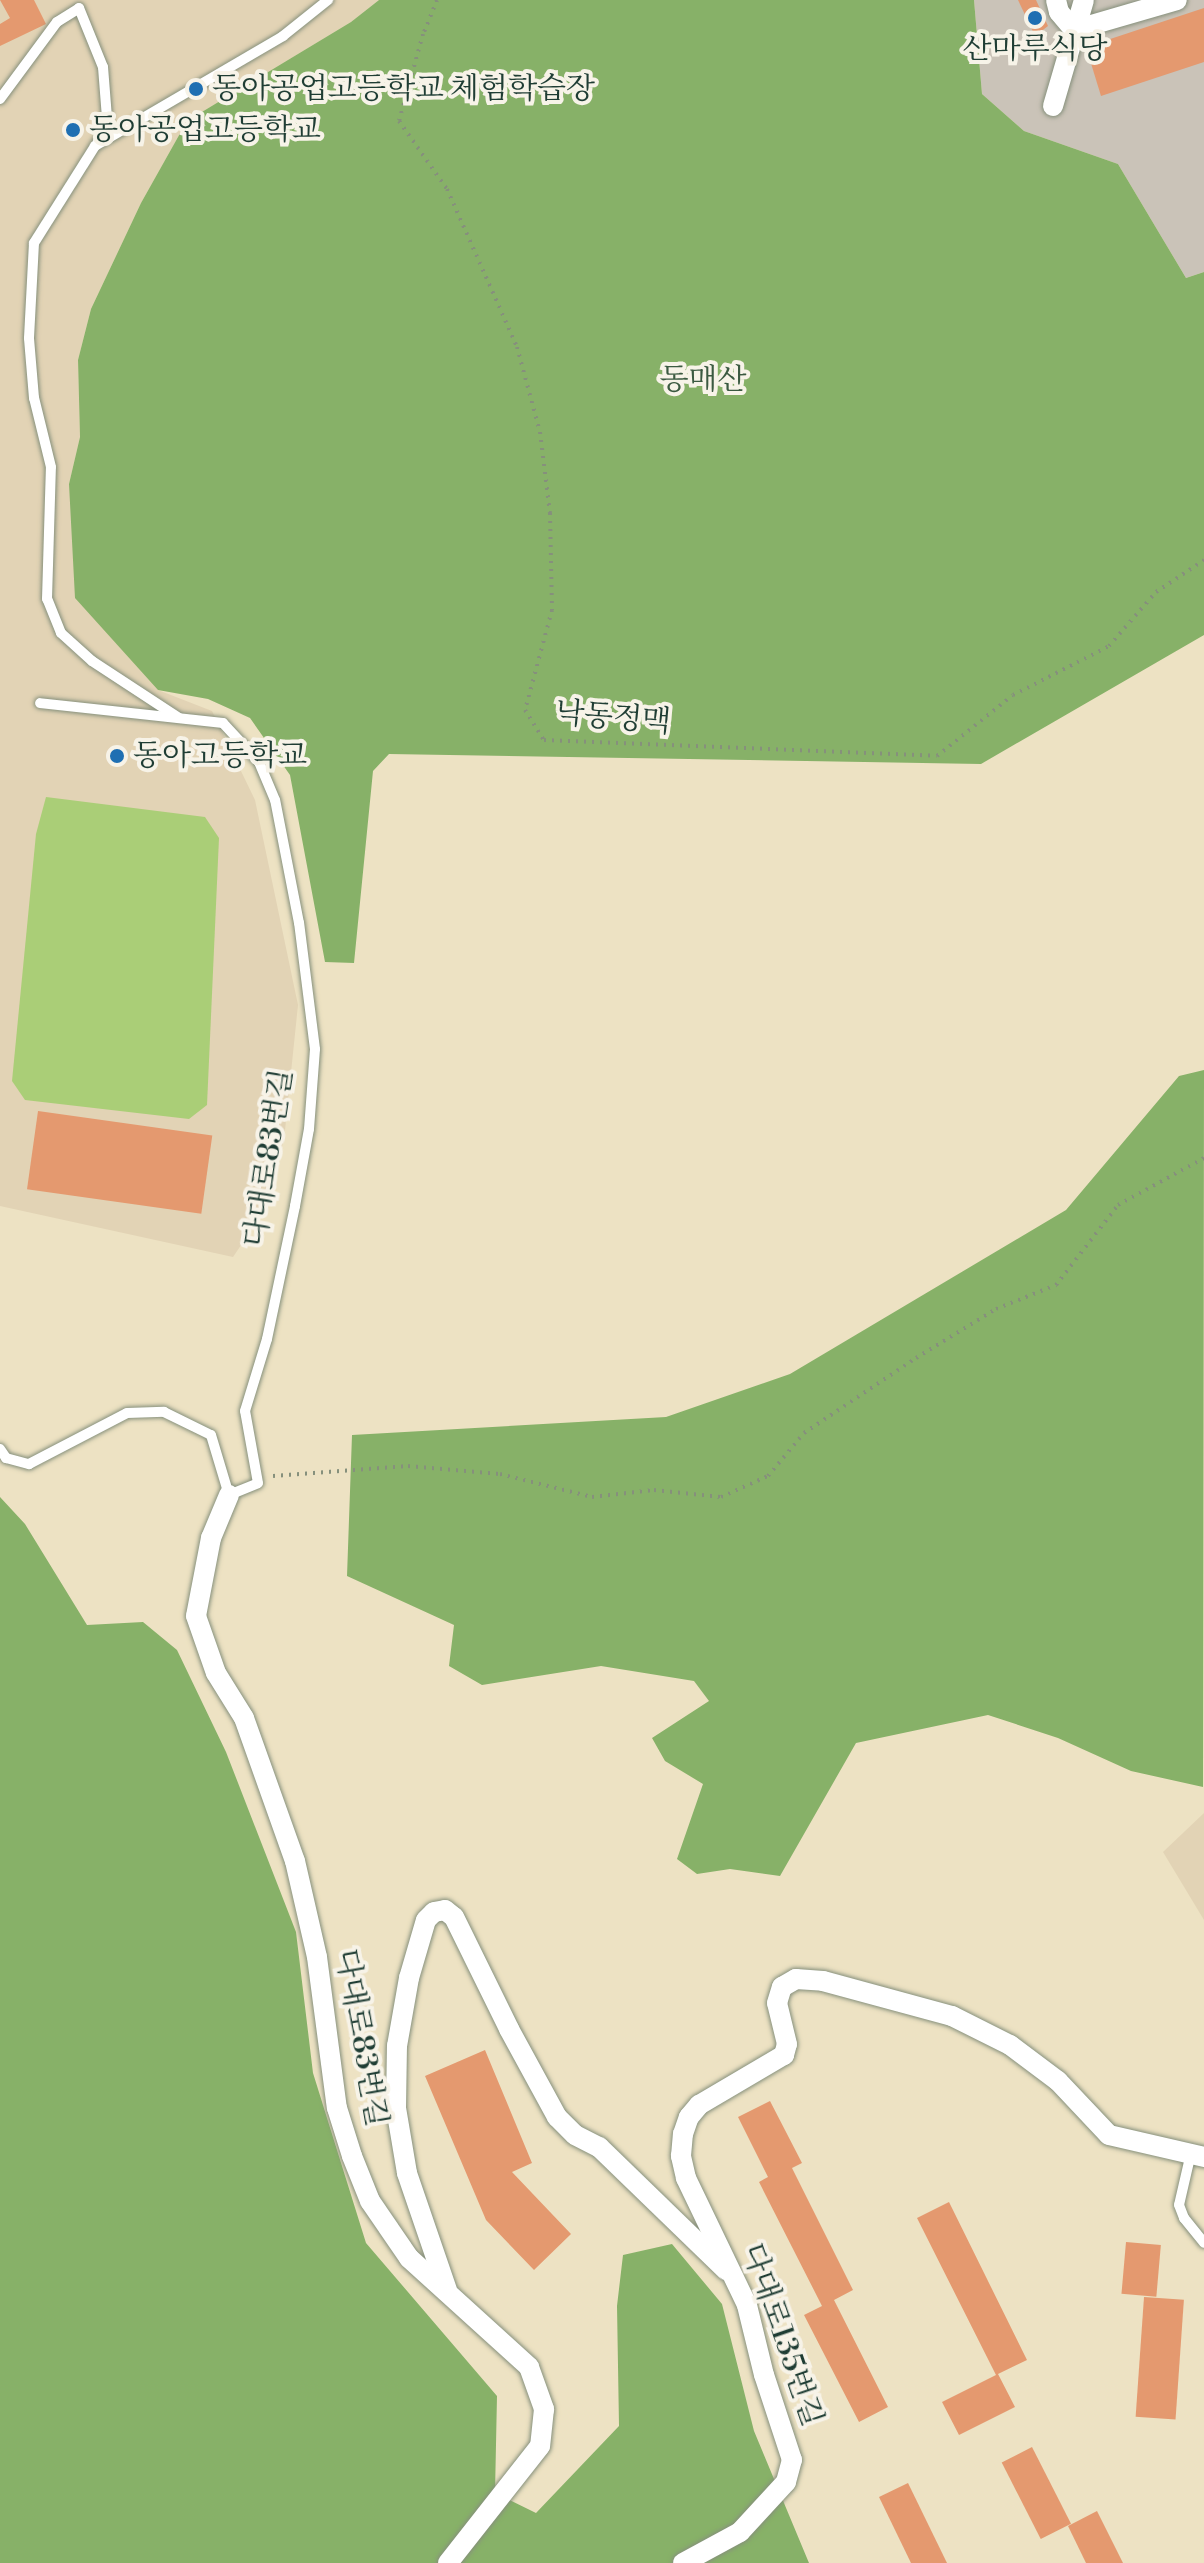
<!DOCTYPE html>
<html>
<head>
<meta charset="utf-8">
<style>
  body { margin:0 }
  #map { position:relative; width:1204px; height:2563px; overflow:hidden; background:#ede2c3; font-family:"Libre Bodoni","Noto Serif KR",serif }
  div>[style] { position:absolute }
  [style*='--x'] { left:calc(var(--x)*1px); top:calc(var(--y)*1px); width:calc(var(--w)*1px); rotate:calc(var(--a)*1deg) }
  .built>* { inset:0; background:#e2d3b5 }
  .industrial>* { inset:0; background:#cac3b8 }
  .green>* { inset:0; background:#aace77 }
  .forest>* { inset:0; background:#87b168 }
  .building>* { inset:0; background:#e4996f; transform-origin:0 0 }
  .path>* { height:4px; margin-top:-2px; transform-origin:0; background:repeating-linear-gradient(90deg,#86907c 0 2px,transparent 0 8px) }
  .roads { filter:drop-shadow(0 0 2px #86907c) drop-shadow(0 0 2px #86907c) }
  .lane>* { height:10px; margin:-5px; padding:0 5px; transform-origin:5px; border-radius:5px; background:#fff }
  .street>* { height:20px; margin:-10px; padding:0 10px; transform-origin:10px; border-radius:10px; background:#fff }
  .dots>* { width:22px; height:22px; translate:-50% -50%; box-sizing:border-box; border:4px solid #f7f3e8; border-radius:50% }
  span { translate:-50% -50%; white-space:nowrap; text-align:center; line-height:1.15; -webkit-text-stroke:8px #f7f3e8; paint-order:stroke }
  .poi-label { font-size:30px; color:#1f3d34 }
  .left { translate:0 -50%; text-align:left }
  .park-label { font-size:30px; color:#3b5a41 }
  .street-label { font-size:30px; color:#1f3d34 }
</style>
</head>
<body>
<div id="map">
  <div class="built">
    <div style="clip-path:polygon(0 0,379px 0,351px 22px,187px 121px,141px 203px,91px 309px,78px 360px,80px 437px,69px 484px,158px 690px,212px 711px,255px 800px,298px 1005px,284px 1140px,258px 1220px,233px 1257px,0 1206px)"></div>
    <div style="clip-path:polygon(1204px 1813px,1204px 1920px,1163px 1852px)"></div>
  </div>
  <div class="industrial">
    <div style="clip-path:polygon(974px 0,1204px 0,1204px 272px,1186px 278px,1118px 164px,1024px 131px,982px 94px)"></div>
  </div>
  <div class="green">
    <div style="clip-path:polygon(46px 797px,205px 817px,219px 838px,207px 1105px,189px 1119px,25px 1100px,12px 1081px,36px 834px)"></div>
  </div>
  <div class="forest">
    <div style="clip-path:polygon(379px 0,974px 0,982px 94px,1024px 131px,1118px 164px,1186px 278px,1204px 272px,1204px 635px,981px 764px,389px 754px,373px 771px,354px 963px,325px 962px,290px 775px,250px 718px,208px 699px,158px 690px,75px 598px,69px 484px,80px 437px,78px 360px,91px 309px,141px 203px,187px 121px,351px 22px)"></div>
    <div style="clip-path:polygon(1204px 1070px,1203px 1787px,1131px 1771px,1058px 1738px,988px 1715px,856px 1743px,780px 1876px,730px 1869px,697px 1874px,677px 1859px,703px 1784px,665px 1761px,652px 1738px,709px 1701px,694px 1681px,601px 1666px,482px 1685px,449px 1666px,454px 1625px,347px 1576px,352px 1435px,666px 1417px,790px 1374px,1066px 1210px,1179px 1076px)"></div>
    <div style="clip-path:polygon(0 1497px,25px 1524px,87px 1625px,143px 1622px,177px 1650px,226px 1752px,296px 1932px,313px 2073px,366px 2243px,497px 2396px,495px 2493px,536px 2513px,619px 2426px,617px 2306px,623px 2255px,672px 2244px,722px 2304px,754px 2431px,809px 2563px,0 2563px)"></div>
  </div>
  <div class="building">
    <div style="clip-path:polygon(0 0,34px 0,46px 24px,0 46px,0 24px,10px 18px)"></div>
    <div style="clip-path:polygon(1018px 0,1036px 0,1048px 26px,1035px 36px)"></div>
    <div style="clip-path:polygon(1204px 8px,1204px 62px,1101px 96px,1086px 47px)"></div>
    <div style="left:38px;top:1111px;width:176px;height:79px;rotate:8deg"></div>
    <div style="clip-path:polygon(485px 2050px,532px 2163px,512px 2172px,571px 2234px,534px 2270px,486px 2220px,425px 2076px)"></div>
    <div style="clip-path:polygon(770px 2101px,802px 2163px,792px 2168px,853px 2290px,834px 2300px,888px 2407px,859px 2422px,804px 2315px,822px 2306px,759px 2182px,768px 2177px,738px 2117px)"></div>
    <div style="clip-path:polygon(949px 2202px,1027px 2360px,998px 2374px,1015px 2407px,959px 2435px,942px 2402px,996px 2375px,917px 2218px)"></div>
    <div style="left:1126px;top:2242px;width:35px;height:52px;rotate:5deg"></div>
    <div style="left:1144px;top:2297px;width:40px;height:120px;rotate:4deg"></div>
    <div style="left:1032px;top:2447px;width:86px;height:34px;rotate:63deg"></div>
    <div style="clip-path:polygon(908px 2483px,947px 2563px,911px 2563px,879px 2497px)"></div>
    <div style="clip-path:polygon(1097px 2511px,1123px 2563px,1086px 2563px,1068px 2526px)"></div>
  </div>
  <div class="path">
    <div style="--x:437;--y:0;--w:37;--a:112"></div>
    <div style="--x:423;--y:34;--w:90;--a:105.4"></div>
    <div style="--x:399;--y:121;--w:83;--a:54.8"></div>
    <div style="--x:447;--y:189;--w:173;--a:66.1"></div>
    <div style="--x:517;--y:347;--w:88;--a:74.9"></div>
    <div style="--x:540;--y:432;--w:82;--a:83"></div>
    <div style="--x:550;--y:513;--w:97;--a:88.8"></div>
    <div style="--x:552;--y:610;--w:104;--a:105.1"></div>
    <div style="--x:525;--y:710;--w:36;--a:58"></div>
    <div style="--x:544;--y:740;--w:393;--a:2.3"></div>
    <div style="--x:937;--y:756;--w:97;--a:-38.8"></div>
    <div style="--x:1013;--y:695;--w:108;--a:-27"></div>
    <div style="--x:1109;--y:646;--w:72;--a:-49"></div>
    <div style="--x:1156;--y:592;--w:58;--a:-33.7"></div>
    <div style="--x:273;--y:1476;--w:135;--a:-4.2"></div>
    <div style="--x:408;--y:1466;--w:92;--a:5"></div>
    <div style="--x:500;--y:1474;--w:95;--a:14"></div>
    <div style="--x:592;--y:1497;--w:62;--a:-6.4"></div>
    <div style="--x:654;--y:1490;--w:67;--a:6"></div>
    <div style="--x:721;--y:1497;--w:51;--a:-24.1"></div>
    <div style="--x:768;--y:1476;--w:56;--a:-50.1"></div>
    <div style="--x:804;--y:1433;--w:135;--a:-33.8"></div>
    <div style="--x:916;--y:1358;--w:94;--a:-31.5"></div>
    <div style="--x:996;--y:1309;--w:65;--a:-21.8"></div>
    <div style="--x:1056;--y:1285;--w:101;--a:-52.2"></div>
    <div style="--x:1118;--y:1205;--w:98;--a:-28.7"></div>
  </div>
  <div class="roads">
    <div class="lane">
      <div style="--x:0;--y:99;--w:96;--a:-53.5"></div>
      <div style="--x:57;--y:22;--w:26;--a:-32"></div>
      <div style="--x:79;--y:8;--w:64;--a:67.9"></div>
      <div style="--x:103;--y:67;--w:63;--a:85.5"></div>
      <div style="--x:108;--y:130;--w:15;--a:132"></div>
      <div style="--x:179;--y:718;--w:104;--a:-146.8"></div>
      <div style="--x:92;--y:661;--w:42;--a:-137.9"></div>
      <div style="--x:61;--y:633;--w:37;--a:-112"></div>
      <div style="--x:47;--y:599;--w:132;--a:-88.3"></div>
      <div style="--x:51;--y:467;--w:71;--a:-103.8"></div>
      <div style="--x:34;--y:398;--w:60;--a:-94.8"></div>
      <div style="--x:29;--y:338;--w:95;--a:-87"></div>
      <div style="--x:34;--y:243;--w:115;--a:-57.8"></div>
      <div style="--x:95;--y:146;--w:218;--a:-30.3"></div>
      <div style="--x:283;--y:36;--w:58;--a:-38.7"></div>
      <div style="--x:0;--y:1449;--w:11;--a:56"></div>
      <div style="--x:6;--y:1458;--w:24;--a:15"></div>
      <div style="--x:29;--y:1464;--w:110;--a:-27.5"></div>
      <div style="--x:127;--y:1413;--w:37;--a:-2"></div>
      <div style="--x:164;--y:1412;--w:52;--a:26.1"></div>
      <div style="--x:211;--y:1435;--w:63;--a:73.3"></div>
      <div style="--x:229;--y:1495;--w:31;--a:-22"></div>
      <div style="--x:258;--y:1483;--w:73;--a:-100.2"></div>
      <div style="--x:245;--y:1411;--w:75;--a:-73"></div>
      <div style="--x:267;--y:1339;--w:136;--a:-78.1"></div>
      <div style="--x:295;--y:1206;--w:78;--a:-79.7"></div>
      <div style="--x:309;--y:1129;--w:80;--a:-85.7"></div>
      <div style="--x:315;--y:1049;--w:127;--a:-97.2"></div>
      <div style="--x:299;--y:923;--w:125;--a:-101"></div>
      <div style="--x:275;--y:800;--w:41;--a:-112.8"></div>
      <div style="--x:259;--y:762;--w:53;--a:-132.7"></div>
      <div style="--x:223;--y:723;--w:184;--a:-173.8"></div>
      <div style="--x:1191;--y:2153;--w:53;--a:103"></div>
      <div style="--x:1179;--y:2205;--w:14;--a:69"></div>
      <div style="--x:1184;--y:2218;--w:32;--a:51"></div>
    </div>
    <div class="street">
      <div style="--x:1056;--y:0;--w:12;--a:76"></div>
      <div style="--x:1059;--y:12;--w:23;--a:50"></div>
      <div style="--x:1074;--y:30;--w:107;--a:-16.2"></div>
      <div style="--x:1053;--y:106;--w:110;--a:-73.7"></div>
      <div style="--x:229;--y:1495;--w:47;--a:112.7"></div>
      <div style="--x:211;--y:1538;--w:79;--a:100.9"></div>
      <div style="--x:196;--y:1616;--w:60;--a:70.7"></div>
      <div style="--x:216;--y:1673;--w:53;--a:58.1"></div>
      <div style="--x:244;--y:1718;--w:152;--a:70.4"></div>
      <div style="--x:295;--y:1861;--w:98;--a:77.1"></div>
      <div style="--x:317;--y:1957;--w:152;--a:82.5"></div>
      <div style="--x:337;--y:2108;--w:50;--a:72.6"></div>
      <div style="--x:352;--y:2156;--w:48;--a:68.2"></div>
      <div style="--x:370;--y:2201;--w:69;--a:55.6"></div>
      <div style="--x:409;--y:2258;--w:162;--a:42.2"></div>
      <div style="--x:529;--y:2367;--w:45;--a:70.3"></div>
      <div style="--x:544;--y:2409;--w:37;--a:96"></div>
      <div style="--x:540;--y:2446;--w:149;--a:128.2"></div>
      <div style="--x:447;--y:2290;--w:124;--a:-108.9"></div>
      <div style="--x:407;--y:2173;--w:66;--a:-99.6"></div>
      <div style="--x:396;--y:2108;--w:62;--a:-89.1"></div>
      <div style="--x:397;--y:2046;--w:69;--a:-80"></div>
      <div style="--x:409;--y:1978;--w:60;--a:-73.7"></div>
      <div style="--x:426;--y:1920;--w:11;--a:-45"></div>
      <div style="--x:434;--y:1912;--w:11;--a:-10"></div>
      <div style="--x:445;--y:1910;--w:11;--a:38"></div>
      <div style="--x:454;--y:1917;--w:125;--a:63.8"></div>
      <div style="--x:509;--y:2029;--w:100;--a:61.4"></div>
      <div style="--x:557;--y:2117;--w:25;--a:45"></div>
      <div style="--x:575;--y:2135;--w:27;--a:27"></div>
      <div style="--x:599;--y:2147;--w:177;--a:44.1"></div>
      <div style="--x:683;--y:2563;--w:65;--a:-28.5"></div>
      <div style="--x:740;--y:2532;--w:68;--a:-47.4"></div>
      <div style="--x:786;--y:2482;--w:23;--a:-75"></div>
      <div style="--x:792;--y:2460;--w:89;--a:-108.2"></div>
      <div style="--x:764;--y:2375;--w:72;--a:-103.7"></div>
      <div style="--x:747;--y:2305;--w:141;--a:-115.7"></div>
      <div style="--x:686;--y:2178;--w:23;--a:-103"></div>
      <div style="--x:681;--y:2156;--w:22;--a:-85"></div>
      <div style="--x:683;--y:2134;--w:18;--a:-71"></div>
      <div style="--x:689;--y:2117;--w:16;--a:-50"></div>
      <div style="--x:699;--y:2105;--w:99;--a:-30.5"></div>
      <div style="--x:784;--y:2055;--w:11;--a:-75"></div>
      <div style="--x:787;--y:2044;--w:42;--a:-103.7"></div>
      <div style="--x:777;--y:2003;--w:17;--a:-73"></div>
      <div style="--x:782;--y:1987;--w:16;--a:-30"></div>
      <div style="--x:796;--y:1979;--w:27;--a:4"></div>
      <div style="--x:823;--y:1981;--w:134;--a:15.2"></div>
      <div style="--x:952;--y:2016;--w:65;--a:26.6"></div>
      <div style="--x:1010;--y:2045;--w:60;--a:36.9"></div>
      <div style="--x:1058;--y:2081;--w:74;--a:46.6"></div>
      <div style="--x:1109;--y:2135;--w:98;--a:13"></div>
    </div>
  </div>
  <div class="dots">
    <div style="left:1035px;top:18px;background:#1f6fb2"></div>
    <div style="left:196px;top:89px;background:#1f6fb2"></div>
    <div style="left:73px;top:130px;background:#1f6fb2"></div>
    <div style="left:117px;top:756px;background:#1f6fb2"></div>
  </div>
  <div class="poi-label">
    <span style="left:1035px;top:49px">산마루식당</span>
    <span class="left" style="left:212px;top:89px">동아공업고등학교 체험학습장</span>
    <span class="left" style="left:89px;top:130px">동아공업고등학교</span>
    <span class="left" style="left:133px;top:756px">동아고등학교</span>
  </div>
  <div class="park-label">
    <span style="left:703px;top:380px">동매산</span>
  </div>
  <div class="street-label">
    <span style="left:613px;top:718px;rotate:5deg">낙동정맥</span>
    <span style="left:269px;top:1158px;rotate:-81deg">다대로83번길</span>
    <span style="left:361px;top:2038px;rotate:80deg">다대로83번길</span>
    <span style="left:782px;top:2335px;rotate:71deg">다대로135번길</span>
  </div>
</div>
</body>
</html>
